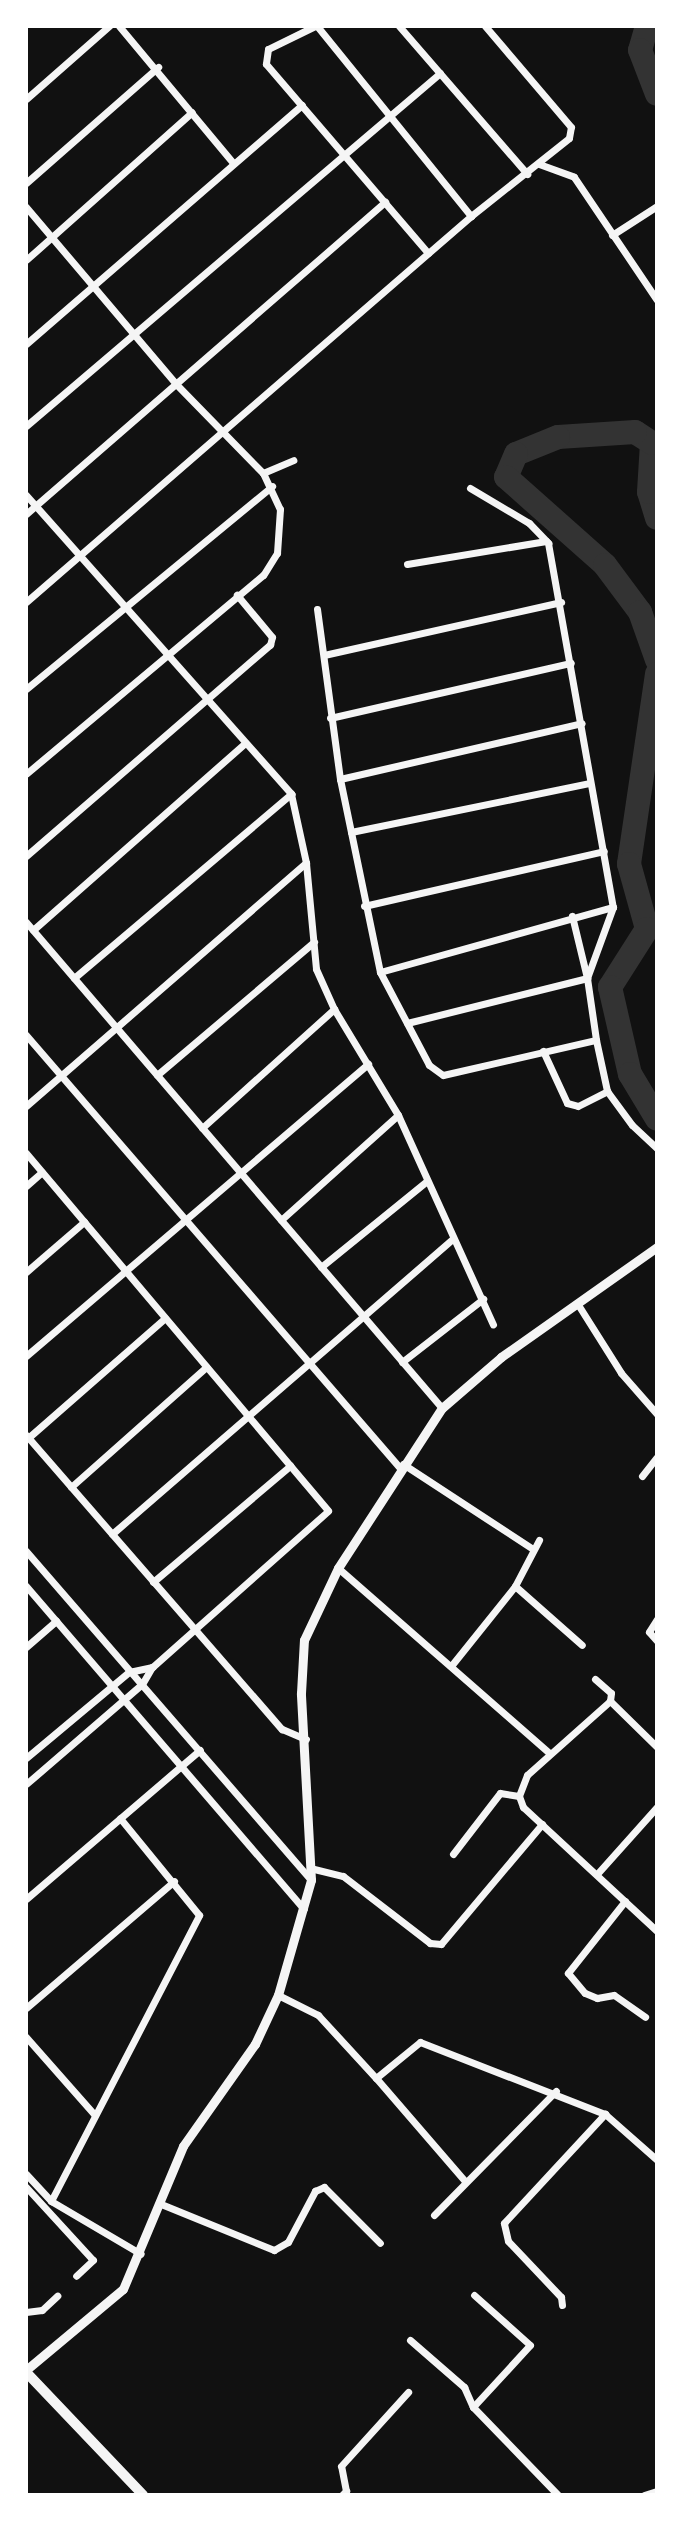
<!DOCTYPE html>
<html>
<head>
<meta charset="utf-8">
<style>
  body { margin:0 }
  #map { position:relative; width:683px; height:2521px; overflow:hidden; background:#111; font-family:"Roboto Condensed",sans-serif }
  div>[style] { position:absolute }
  [style*='--x'] { left:calc(var(--x)*1px); top:calc(var(--y)*1px); width:calc(var(--w)*1px); rotate:calc(var(--a)*1deg) }
  .river>* { height:24px; margin:-12px; padding:0 12px; transform-origin:12px; border-radius:12px; background:#333 }
  .minor>* { height:7px; margin:-3.5px; padding:0 3.5px; transform-origin:3.5px; border-radius:3.5px; background:#f5f5f5 }
  .tertiary>* { height:9px; margin:-4.5px; padding:0 4.5px; transform-origin:4.5px; border-radius:4.5px; background:#f5f5f5 }
  .secondary>* { height:10px; margin:-5px; padding:0 5px; transform-origin:5px; border-radius:5px; background:#f5f5f5 }
  span { translate:-50% -50%; white-space:nowrap; text-align:center; line-height:1.15; -webkit-text-stroke:7px #fff; paint-order:stroke }
  .frame { position:absolute; inset:0; border:28px solid #fff; pointer-events:none }
</style>
</head>
<body>
<div id="map">
  <div class="river">
    <div style="--x:647;--y:26;--w:25;--a:106"></div>
    <div style="--x:640;--y:50;--w:47;--a:68.9"></div>
    <div style="--x:657;--y:518;--w:27;--a:-107"></div>
    <div style="--x:649;--y:492;--w:49;--a:-86.5"></div>
    <div style="--x:652;--y:443;--w:20;--a:-147"></div>
    <div style="--x:635;--y:432;--w:77;--a:176.3"></div>
    <div style="--x:558;--y:437;--w:45;--a:158"></div>
    <div style="--x:516;--y:454;--w:25;--a:113"></div>
    <div style="--x:506;--y:477;--w:132;--a:41.6"></div>
    <div style="--x:605;--y:565;--w:59;--a:53.3"></div>
    <div style="--x:640;--y:612;--w:51;--a:70.5"></div>
    <div style="--x:657;--y:674;--w:192;--a:98.4"></div>
    <div style="--x:629;--y:864;--w:67;--a:74.5"></div>
    <div style="--x:647;--y:929;--w:69;--a:122.5"></div>
    <div style="--x:610;--y:987;--w:89;--a:77.1"></div>
    <div style="--x:630;--y:1074;--w:52;--a:59"></div>
  </div>
  <div class="minor">
    <div style="--x:119;--y:26;--w:178;--a:50.2"></div>
    <div style="--x:315;--y:26;--w:52;--a:153.9"></div>
    <div style="--x:268;--y:49;--w:15;--a:98"></div>
    <div style="--x:266;--y:64;--w:249;--a:49.4"></div>
    <div style="--x:317;--y:26;--w:245;--a:51"></div>
    <div style="--x:399;--y:26;--w:196;--a:49.1"></div>
    <div style="--x:26;--y:99;--w:111;--a:-41.3"></div>
    <div style="--x:539;--y:164;--w:37;--a:20"></div>
    <div style="--x:574;--y:177;--w:148;--a:56"></div>
    <div style="--x:26;--y:183;--w:176;--a:-41.3"></div>
    <div style="--x:26;--y:207;--w:233;--a:49.7"></div>
    <div style="--x:177;--y:385;--w:123;--a:45.7"></div>
    <div style="--x:263;--y:473;--w:40;--a:65"></div>
    <div style="--x:280;--y:509;--w:44;--a:93.9"></div>
    <div style="--x:277;--y:553;--w:26;--a:122"></div>
    <div style="--x:263;--y:575;--w:309;--a:140"></div>
    <div style="--x:612;--y:235;--w:54;--a:-32.8"></div>
    <div style="--x:26;--y:260;--w:222;--a:-41.7"></div>
    <div style="--x:26;--y:344;--w:365;--a:-40.9"></div>
    <div style="--x:26;--y:426;--w:544;--a:-40.45"></div>
    <div style="--x:263;--y:473;--w:33;--a:-23"></div>
    <div style="--x:470;--y:488;--w:69;--a:30.7"></div>
    <div style="--x:529;--y:523;--w:28;--a:46"></div>
    <div style="--x:548;--y:543;--w:370;--a:79.9"></div>
    <div style="--x:613;--y:907;--w:76;--a:110.1"></div>
    <div style="--x:587;--y:978;--w:63;--a:81.7"></div>
    <div style="--x:596;--y:1040;--w:52;--a:77.8"></div>
    <div style="--x:607;--y:1091;--w:42;--a:53.7"></div>
    <div style="--x:632;--y:1125;--w:34;--a:43"></div>
    <div style="--x:26;--y:495;--w:400;--a:48.4"></div>
    <div style="--x:291;--y:794;--w:71;--a:77.7"></div>
    <div style="--x:306;--y:863;--w:106;--a:84.6"></div>
    <div style="--x:316;--y:969;--w:44;--a:65.8"></div>
    <div style="--x:334;--y:1009;--w:124;--a:58.9"></div>
    <div style="--x:398;--y:1115;--w:230;--a:65.6"></div>
    <div style="--x:26;--y:514;--w:476;--a:-41"></div>
    <div style="--x:407;--y:564;--w:141;--a:-9.4"></div>
    <div style="--x:26;--y:602;--w:589;--a:-40.94"></div>
    <div style="--x:471;--y:216;--w:125;--a:-38.5"></div>
    <div style="--x:569;--y:138;--w:11;--a:-80"></div>
    <div style="--x:571;--y:127;--w:133;--a:-130.4"></div>
    <div style="--x:317;--y:609;--w:172;--a:82.3"></div>
    <div style="--x:340;--y:779;--w:197;--a:78.3"></div>
    <div style="--x:380;--y:972;--w:105;--a:62.2"></div>
    <div style="--x:429;--y:1065;--w:17;--a:36"></div>
    <div style="--x:443;--y:1075;--w:157;--a:-12.9"></div>
    <div style="--x:324;--y:655;--w:243;--a:-12.6"></div>
    <div style="--x:26;--y:689;--w:319;--a:-39.5"></div>
    <div style="--x:330;--y:718;--w:247;--a:-12.9"></div>
    <div style="--x:340;--y:779;--w:248;--a:-13"></div>
    <div style="--x:351;--y:832;--w:244;--a:-11.6"></div>
    <div style="--x:26;--y:856;--w:323;--a:-40.9"></div>
    <div style="--x:270;--y:645;--w:8;--a:-76"></div>
    <div style="--x:272;--y:637;--w:55;--a:-129.8"></div>
    <div style="--x:364;--y:906;--w:246;--a:-12.9"></div>
    <div style="--x:26;--y:922;--w:640;--a:49.44"></div>
    <div style="--x:33;--y:930;--w:283;--a:-41.4"></div>
    <div style="--x:380;--y:972;--w:242;--a:-15.6"></div>
    <div style="--x:74;--y:978;--w:285;--a:-40.3"></div>
    <div style="--x:407;--y:1023;--w:186;--a:-14"></div>
    <div style="--x:587;--y:978;--w:64;--a:-103.6"></div>
    <div style="--x:26;--y:1035;--w:572;--a:49.18"></div>
    <div style="--x:543;--y:1051;--w:57;--a:65.2"></div>
    <div style="--x:567;--y:1103;--w:11;--a:15"></div>
    <div style="--x:578;--y:1106;--w:33;--a:-27"></div>
    <div style="--x:157;--y:1075;--w:206;--a:-40.3"></div>
    <div style="--x:26;--y:1106;--w:371;--a:-41"></div>
    <div style="--x:202;--y:1128;--w:178;--a:-42"></div>
    <div style="--x:26;--y:1153;--w:468;--a:49.8"></div>
    <div style="--x:328;--y:1511;--w:235;--a:138.4"></div>
    <div style="--x:26;--y:1186;--w:21;--a:-41"></div>
    <div style="--x:281;--y:1220;--w:157;--a:-41.9"></div>
    <div style="--x:321;--y:1267;--w:136;--a:-39.1"></div>
    <div style="--x:26;--y:1272;--w:77;--a:-40.8"></div>
    <div style="--x:577;--y:1303;--w:83;--a:57.8"></div>
    <div style="--x:621;--y:1373;--w:55;--a:48.7"></div>
    <div style="--x:26;--y:1356;--w:450;--a:-40.5"></div>
    <div style="--x:402;--y:1362;--w:103;--a:-37.9"></div>
    <div style="--x:26;--y:1435;--w:390;--a:49"></div>
    <div style="--x:282;--y:1729;--w:26;--a:23"></div>
    <div style="--x:28;--y:1438;--w:182;--a:-41.2"></div>
    <div style="--x:403;--y:1464;--w:155;--a:33.2"></div>
    <div style="--x:642;--y:1476;--w:24;--a:-52"></div>
    <div style="--x:71;--y:1487;--w:181;--a:-41.6"></div>
    <div style="--x:112;--y:1534;--w:451;--a:-40.9"></div>
    <div style="--x:26;--y:1551;--w:434;--a:49.1"></div>
    <div style="--x:338;--y:1568;--w:281;--a:41.2"></div>
    <div style="--x:153;--y:1582;--w:180;--a:-40.3"></div>
    <div style="--x:26;--y:1586;--w:426;--a:49.3"></div>
    <div style="--x:515;--y:1586;--w:89;--a:41.4"></div>
    <div style="--x:657;--y:1619;--w:15;--a:122"></div>
    <div style="--x:649;--y:1632;--w:12;--a:48"></div>
    <div style="--x:26;--y:1647;--w:40;--a:-41"></div>
    <div style="--x:451;--y:1666;--w:102;--a:-51.3"></div>
    <div style="--x:515;--y:1586;--w:52;--a:-62.4"></div>
    <div style="--x:595;--y:1679;--w:21;--a:41"></div>
    <div style="--x:611;--y:1693;--w:8;--a:97"></div>
    <div style="--x:657;--y:1747;--w:66;--a:-135.6"></div>
    <div style="--x:610;--y:1701;--w:111;--a:138.3"></div>
    <div style="--x:527;--y:1775;--w:22;--a:111"></div>
    <div style="--x:519;--y:1796;--w:12;--a:70"></div>
    <div style="--x:523;--y:1807;--w:183;--a:42.8"></div>
    <div style="--x:26;--y:1758;--w:134;--a:-39.9"></div>
    <div style="--x:129;--y:1672;--w:24;--a:-12"></div>
    <div style="--x:152;--y:1667;--w:20;--a:120"></div>
    <div style="--x:142;--y:1684;--w:153;--a:139.2"></div>
    <div style="--x:453;--y:1854;--w:77;--a:-52.4"></div>
    <div style="--x:500;--y:1793;--w:19;--a:9"></div>
    <div style="--x:310;--y:1868;--w:34;--a:14"></div>
    <div style="--x:343;--y:1876;--w:110;--a:37.6"></div>
    <div style="--x:430;--y:1943;--w:11;--a:5"></div>
    <div style="--x:441;--y:1944;--w:157;--a:-49.9"></div>
    <div style="--x:597;--y:1874;--w:90;--a:-48.2"></div>
    <div style="--x:26;--y:1899;--w:229;--a:-40.6"></div>
    <div style="--x:625;--y:1901;--w:92;--a:128.4"></div>
    <div style="--x:568;--y:1973;--w:26;--a:50"></div>
    <div style="--x:585;--y:1993;--w:13;--a:23"></div>
    <div style="--x:597;--y:1998;--w:17;--a:-10"></div>
    <div style="--x:614;--y:1995;--w:38;--a:35"></div>
    <div style="--x:278;--y:1995;--w:45;--a:26.6"></div>
    <div style="--x:318;--y:2015;--w:86;--a:47.4"></div>
    <div style="--x:376;--y:2078;--w:57;--a:-39.3"></div>
    <div style="--x:420;--y:2042;--w:199;--a:21.3"></div>
    <div style="--x:605;--y:2114;--w:69;--a:41.5"></div>
    <div style="--x:26;--y:2008;--w:195;--a:-40.6"></div>
    <div style="--x:26;--y:2037;--w:103;--a:48.6"></div>
    <div style="--x:376;--y:2078;--w:135;--a:49.2"></div>
    <div style="--x:26;--y:2174;--w:37;--a:47"></div>
    <div style="--x:51;--y:2201;--w:104;--a:30.5"></div>
    <div style="--x:26;--y:2187;--w:99;--a:47.5"></div>
    <div style="--x:93;--y:2260;--w:23;--a:137"></div>
    <div style="--x:51;--y:2201;--w:322;--a:-62.6"></div>
    <div style="--x:199;--y:1915;--w:125;--a:-129.2"></div>
    <div style="--x:161;--y:2204;--w:122;--a:22.2"></div>
    <div style="--x:274;--y:2250;--w:16;--a:-30"></div>
    <div style="--x:288;--y:2242;--w:58;--a:-62.1"></div>
    <div style="--x:315;--y:2191;--w:10;--a:-24"></div>
    <div style="--x:324;--y:2187;--w:79;--a:45"></div>
    <div style="--x:434;--y:2215;--w:174;--a:-45.5"></div>
    <div style="--x:562;--y:2305;--w:8;--a:-97"></div>
    <div style="--x:561;--y:2297;--w:77;--a:-133.4"></div>
    <div style="--x:508;--y:2241;--w:18;--a:-103"></div>
    <div style="--x:504;--y:2223;--w:149;--a:-47.2"></div>
    <div style="--x:26;--y:2312;--w:16;--a:-7"></div>
    <div style="--x:42;--y:2310;--w:21;--a:-43"></div>
    <div style="--x:410;--y:2340;--w:72;--a:41"></div>
    <div style="--x:464;--y:2387;--w:22;--a:66"></div>
    <div style="--x:473;--y:2407;--w:122;--a:46"></div>
    <div style="--x:473;--y:2407;--w:84;--a:-47.4"></div>
    <div style="--x:530;--y:2345;--w:75;--a:-138.2"></div>
    <div style="--x:342;--y:2495;--w:6;--a:-45"></div>
    <div style="--x:346;--y:2491;--w:25;--a:-101"></div>
    <div style="--x:341;--y:2466;--w:100;--a:-47.8"></div>
    <div style="--x:644;--y:2495;--w:14;--a:-17"></div>
  </div>
  <div class="tertiary">
    <div style="--x:26;--y:2370;--w:126;--a:-39.9"></div>
    <div style="--x:123;--y:2289;--w:155;--a:-67.2"></div>
    <div style="--x:183;--y:2146;--w:125;--a:-54.8"></div>
    <div style="--x:255;--y:2044;--w:54;--a:-64.9"></div>
    <div style="--x:278;--y:1995;--w:120;--a:-74"></div>
    <div style="--x:311;--y:1880;--w:187;--a:-93.1"></div>
    <div style="--x:301;--y:1693;--w:53;--a:-86.8"></div>
    <div style="--x:304;--y:1640;--w:80;--a:-64.7"></div>
    <div style="--x:338;--y:1568;--w:191;--a:-57"></div>
    <div style="--x:442;--y:1408;--w:78;--a:-40.8"></div>
    <div style="--x:501;--y:1357;--w:191;--a:-35.2"></div>
  </div>
  <div class="secondary">
    <div style="--x:26;--y:2372;--w:170;--a:46.4"></div>
  </div>
  <div class="frame"></div>
</div>
</body>
</html>
